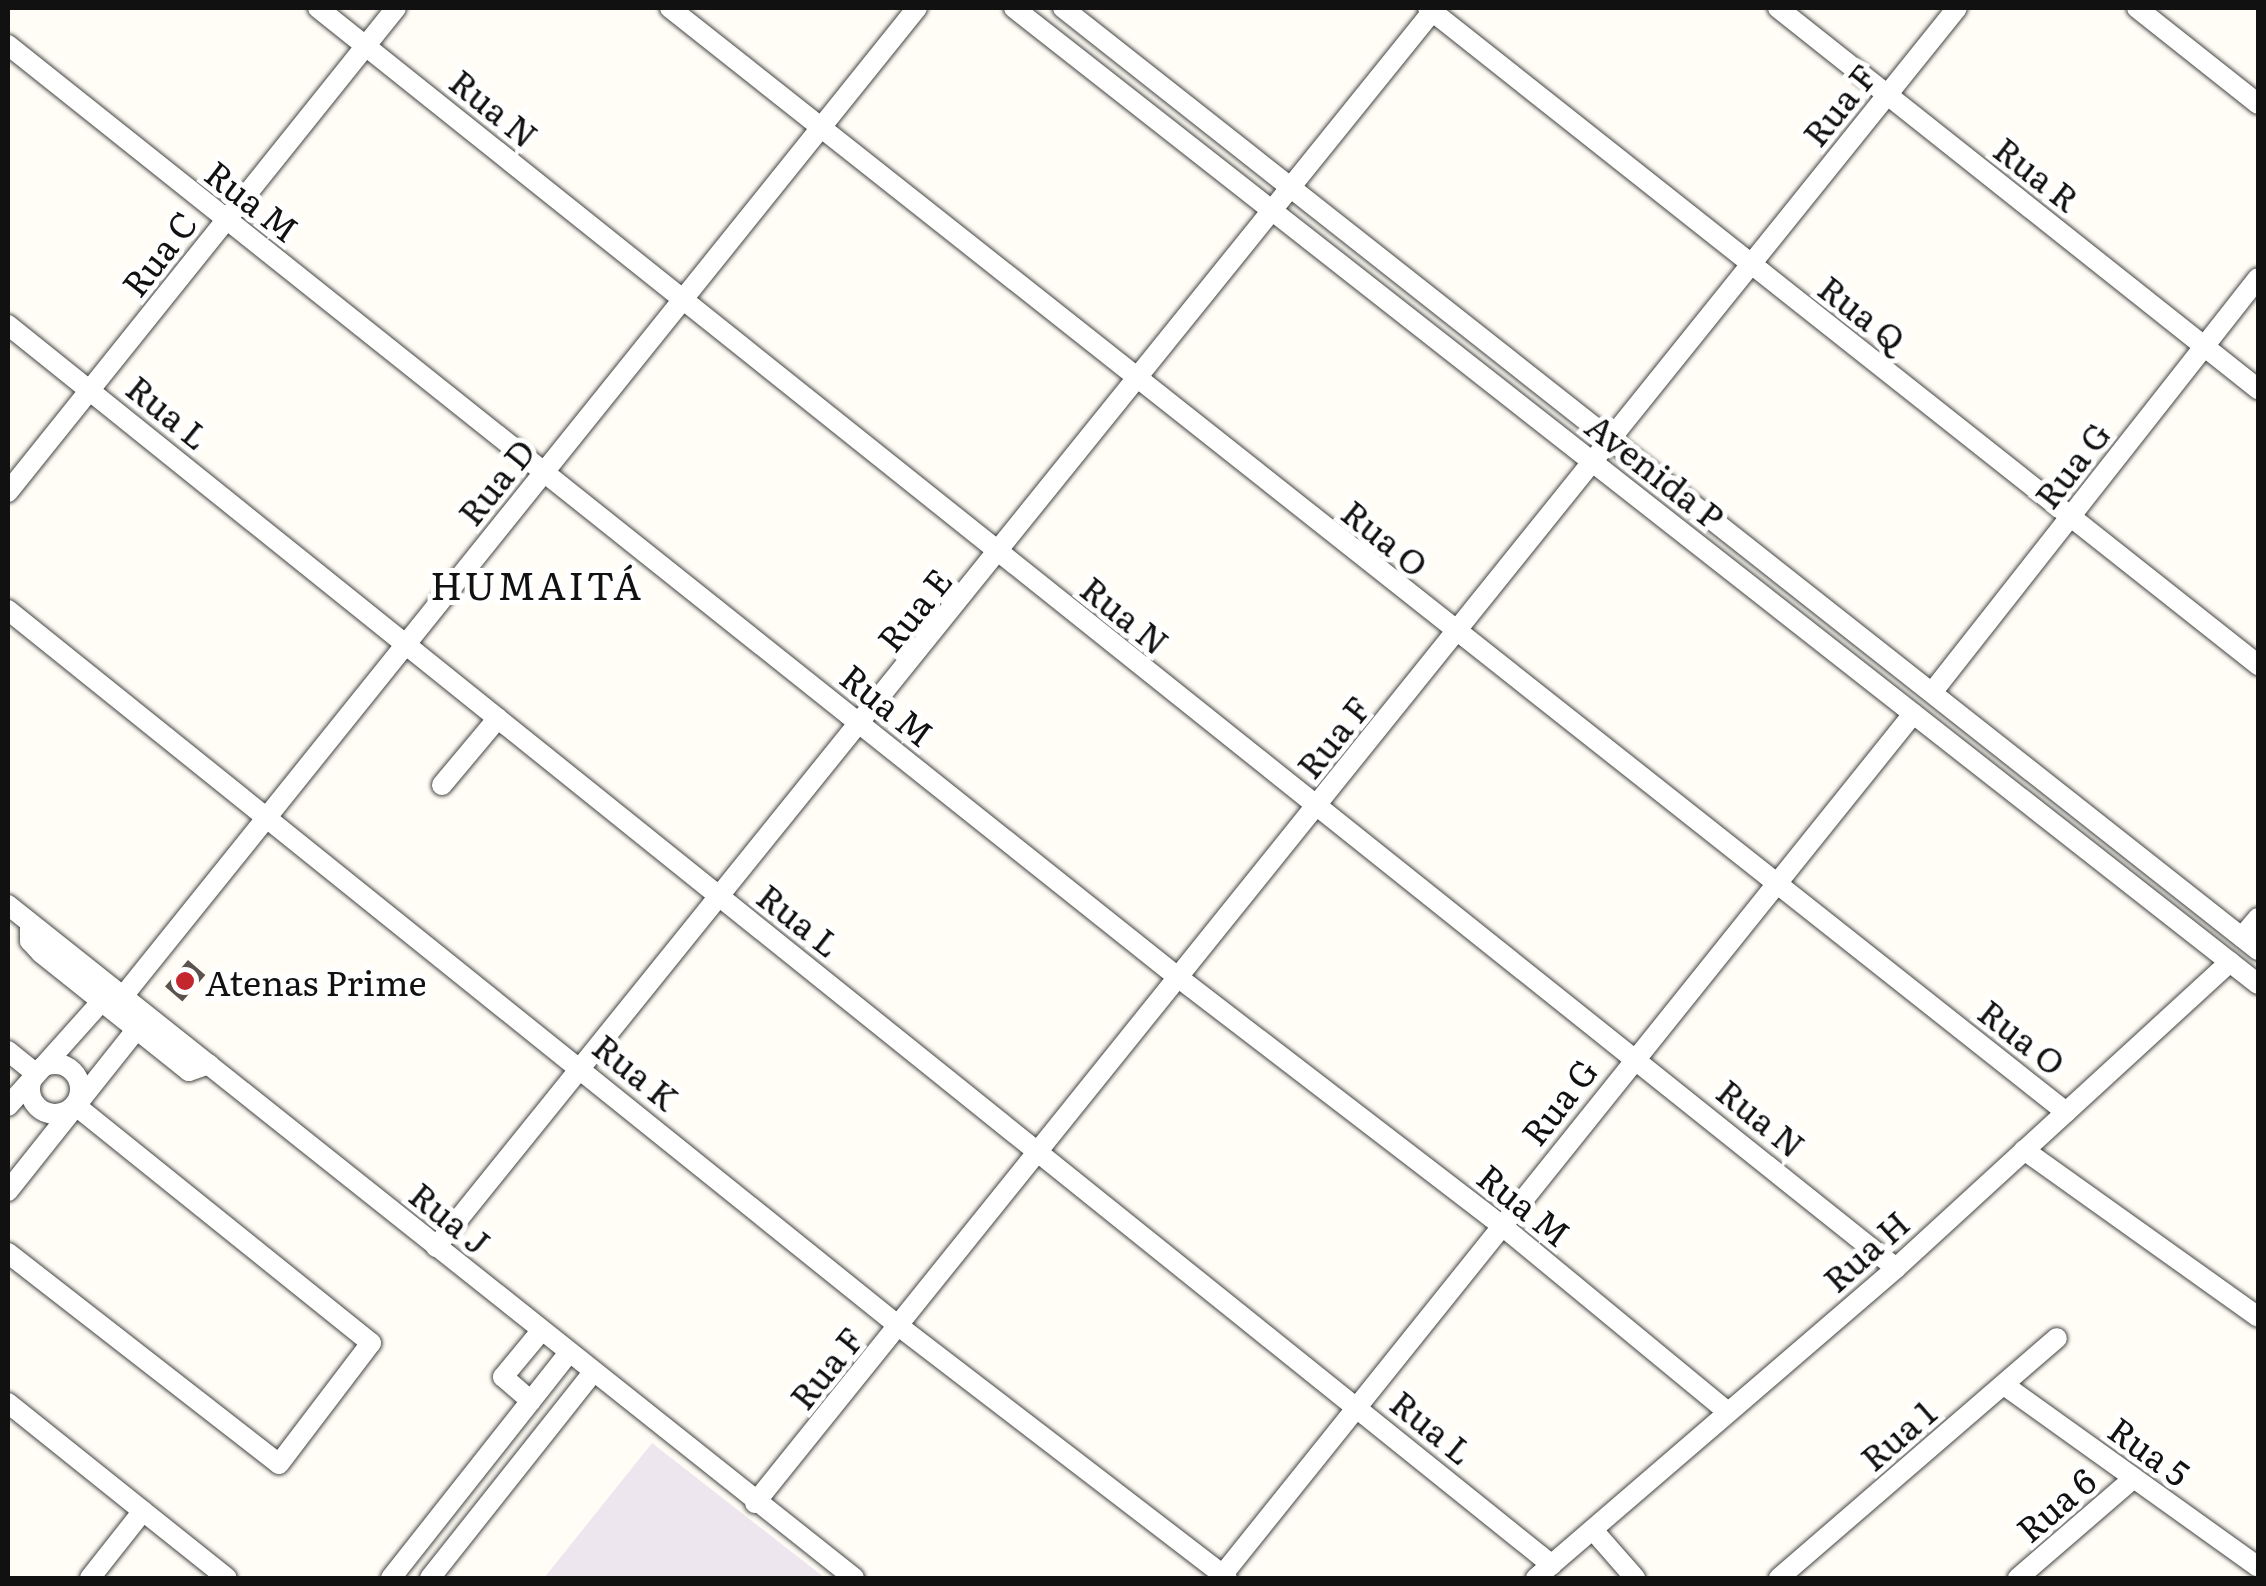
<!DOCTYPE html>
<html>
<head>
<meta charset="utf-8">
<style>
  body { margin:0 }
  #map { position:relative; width:2266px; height:1586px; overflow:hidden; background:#fffdf5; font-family:Literata,serif }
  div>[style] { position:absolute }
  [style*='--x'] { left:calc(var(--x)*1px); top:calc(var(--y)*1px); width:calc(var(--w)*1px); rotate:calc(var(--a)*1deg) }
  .industrial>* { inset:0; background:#eee6ef }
  .building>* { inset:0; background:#5a524d; transform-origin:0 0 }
  .roads { filter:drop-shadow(0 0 2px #444) drop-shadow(0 0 2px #444) }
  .minor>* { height:20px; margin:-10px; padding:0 10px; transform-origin:10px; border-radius:10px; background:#fff }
  .minor>.ring { margin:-10px; padding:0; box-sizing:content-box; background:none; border:20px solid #fff; border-radius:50% }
  .dots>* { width:28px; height:28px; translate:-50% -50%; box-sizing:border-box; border:5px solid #fff; border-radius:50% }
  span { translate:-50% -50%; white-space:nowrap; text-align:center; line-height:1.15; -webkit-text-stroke:10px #fff; paint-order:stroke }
  .street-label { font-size:35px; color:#111 }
  .poi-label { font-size:35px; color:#111 }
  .left { translate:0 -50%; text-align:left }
  .neighbourhood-label { font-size:38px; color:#111; letter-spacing:2.5px }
  .frame { position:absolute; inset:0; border:10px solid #111; pointer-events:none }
</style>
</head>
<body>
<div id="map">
  <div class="industrial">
    <div style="clip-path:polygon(652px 1443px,825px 1578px,544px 1578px)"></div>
  </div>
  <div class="building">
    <div style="left:188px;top:960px;width:23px;height:35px;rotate:41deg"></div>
  </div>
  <div class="roads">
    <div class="minor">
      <div style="--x:318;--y:8;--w:2019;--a:38.61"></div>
      <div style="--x:670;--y:8;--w:1780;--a:38.34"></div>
      <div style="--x:1014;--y:8;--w:1581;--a:38.12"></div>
      <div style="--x:1063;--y:8;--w:1522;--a:38.25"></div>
      <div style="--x:1428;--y:8;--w:1059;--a:38.36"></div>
      <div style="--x:1778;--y:8;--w:613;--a:38.44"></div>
      <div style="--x:2137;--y:8;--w:154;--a:38.4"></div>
      <div style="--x:8;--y:45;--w:1497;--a:38.55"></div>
      <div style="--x:1179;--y:978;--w:406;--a:37.5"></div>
      <div style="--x:1501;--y:1225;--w:294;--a:39.5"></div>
      <div style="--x:8;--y:325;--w:1980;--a:38.77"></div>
      <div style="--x:8;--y:492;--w:620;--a:-51.28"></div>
      <div style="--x:8;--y:610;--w:1144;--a:38.79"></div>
      <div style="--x:900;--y:1327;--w:412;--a:37.5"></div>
      <div style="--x:1934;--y:690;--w:524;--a:-51.82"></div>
      <div style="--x:442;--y:785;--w:87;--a:-50.1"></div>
      <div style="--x:8;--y:905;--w:1081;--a:38.5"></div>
      <div style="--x:30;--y:923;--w:18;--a:90"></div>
      <div style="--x:30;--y:941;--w:16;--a:47"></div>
      <div style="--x:41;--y:953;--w:189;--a:38.6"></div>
      <div style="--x:189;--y:1071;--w:21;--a:-19"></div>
      <div style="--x:2242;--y:937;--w:25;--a:-50"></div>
      <div style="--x:124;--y:995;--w:1266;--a:-51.22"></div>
      <div style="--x:8;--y:1051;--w:35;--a:39"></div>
      <div class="ring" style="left:30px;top:1064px;width:30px;height:30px"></div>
      <div style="--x:8;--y:1106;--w:141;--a:-48.2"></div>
      <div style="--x:2024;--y:1150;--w:287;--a:35.5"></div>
      <div style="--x:8;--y:1191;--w:207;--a:-51.5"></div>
      <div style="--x:436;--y:1247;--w:1592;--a:-51.12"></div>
      <div style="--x:8;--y:1253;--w:343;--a:37.9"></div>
      <div style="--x:279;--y:1464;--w:152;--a:-52.8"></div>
      <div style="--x:371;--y:1343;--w:380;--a:-141.2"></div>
      <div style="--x:2004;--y:1385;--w:312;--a:35.6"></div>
      <div style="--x:531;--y:1401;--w:37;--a:-139"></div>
      <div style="--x:503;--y:1377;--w:60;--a:-50.4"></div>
      <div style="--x:8;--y:1403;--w:173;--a:38.7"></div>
      <div style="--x:755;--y:1503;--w:1918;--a:-51.2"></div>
      <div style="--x:1593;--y:1530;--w:64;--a:48.8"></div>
      <div style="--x:90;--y:1578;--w:85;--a:-51.7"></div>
      <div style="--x:143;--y:1511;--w:107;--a:38.6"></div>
      <div style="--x:391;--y:1578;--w:287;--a:-51.7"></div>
      <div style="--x:430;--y:1578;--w:263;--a:-51.6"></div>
      <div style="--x:1220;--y:1578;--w:1108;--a:-51.27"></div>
      <div style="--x:1536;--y:1578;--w:475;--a:-40.7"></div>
      <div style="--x:1896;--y:1268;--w:453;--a:-42.5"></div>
      <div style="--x:1779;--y:1578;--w:367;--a:-40.8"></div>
      <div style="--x:2018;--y:1578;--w:153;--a:-40.8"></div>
    </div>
  </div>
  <div class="dots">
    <div style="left:185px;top:981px;background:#c4262e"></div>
  </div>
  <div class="street-label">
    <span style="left:1838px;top:104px;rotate:-51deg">Rua F</span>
    <span style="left:495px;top:107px;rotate:39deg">Rua N</span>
    <span style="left:2038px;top:173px;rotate:38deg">Rua R</span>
    <span style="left:253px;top:200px;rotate:38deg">Rua M</span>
    <span style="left:158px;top:253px;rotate:-52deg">Rua C</span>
    <span style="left:1863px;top:312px;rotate:38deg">Rua Q</span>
    <span style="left:169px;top:411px;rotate:39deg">Rua L</span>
    <span style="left:2071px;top:464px;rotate:-52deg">Rua G</span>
    <span style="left:1656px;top:470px;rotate:38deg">Avenida P</span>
    <span style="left:495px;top:481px;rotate:-51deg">Rua D</span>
    <span style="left:1386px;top:537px;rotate:39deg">Rua O</span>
    <span style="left:913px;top:609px;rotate:-51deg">Rua E</span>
    <span style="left:1126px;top:614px;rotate:39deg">Rua N</span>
    <span style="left:888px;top:704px;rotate:39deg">Rua M</span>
    <span style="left:1332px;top:736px;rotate:-51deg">Rua F</span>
    <span style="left:800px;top:919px;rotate:38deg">Rua L</span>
    <span style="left:2023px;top:1036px;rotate:38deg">Rua O</span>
    <span style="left:637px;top:1071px;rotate:39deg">Rua K</span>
    <span style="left:1558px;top:1101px;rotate:-52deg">Rua G</span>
    <span style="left:1762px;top:1117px;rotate:39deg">Rua N</span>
    <span style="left:1525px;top:1204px;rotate:39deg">Rua M</span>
    <span style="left:451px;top:1217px;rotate:39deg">Rua J</span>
    <span style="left:1865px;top:1250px;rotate:-42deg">Rua H</span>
    <span style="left:825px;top:1367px;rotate:-51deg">Rua F</span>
    <span style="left:1433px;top:1426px;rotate:39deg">Rua L</span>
    <span style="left:1897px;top:1434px;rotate:-41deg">Rua 1</span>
    <span style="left:2150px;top:1450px;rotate:36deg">Rua 5</span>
    <span style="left:2055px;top:1504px;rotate:-41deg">Rua 6</span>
  </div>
  <div class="poi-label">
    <span class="left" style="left:205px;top:981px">Atenas Prime</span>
  </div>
  <div class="neighbourhood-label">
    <span style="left:537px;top:584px">HUMAITÁ</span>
  </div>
  <div class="frame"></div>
</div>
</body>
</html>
